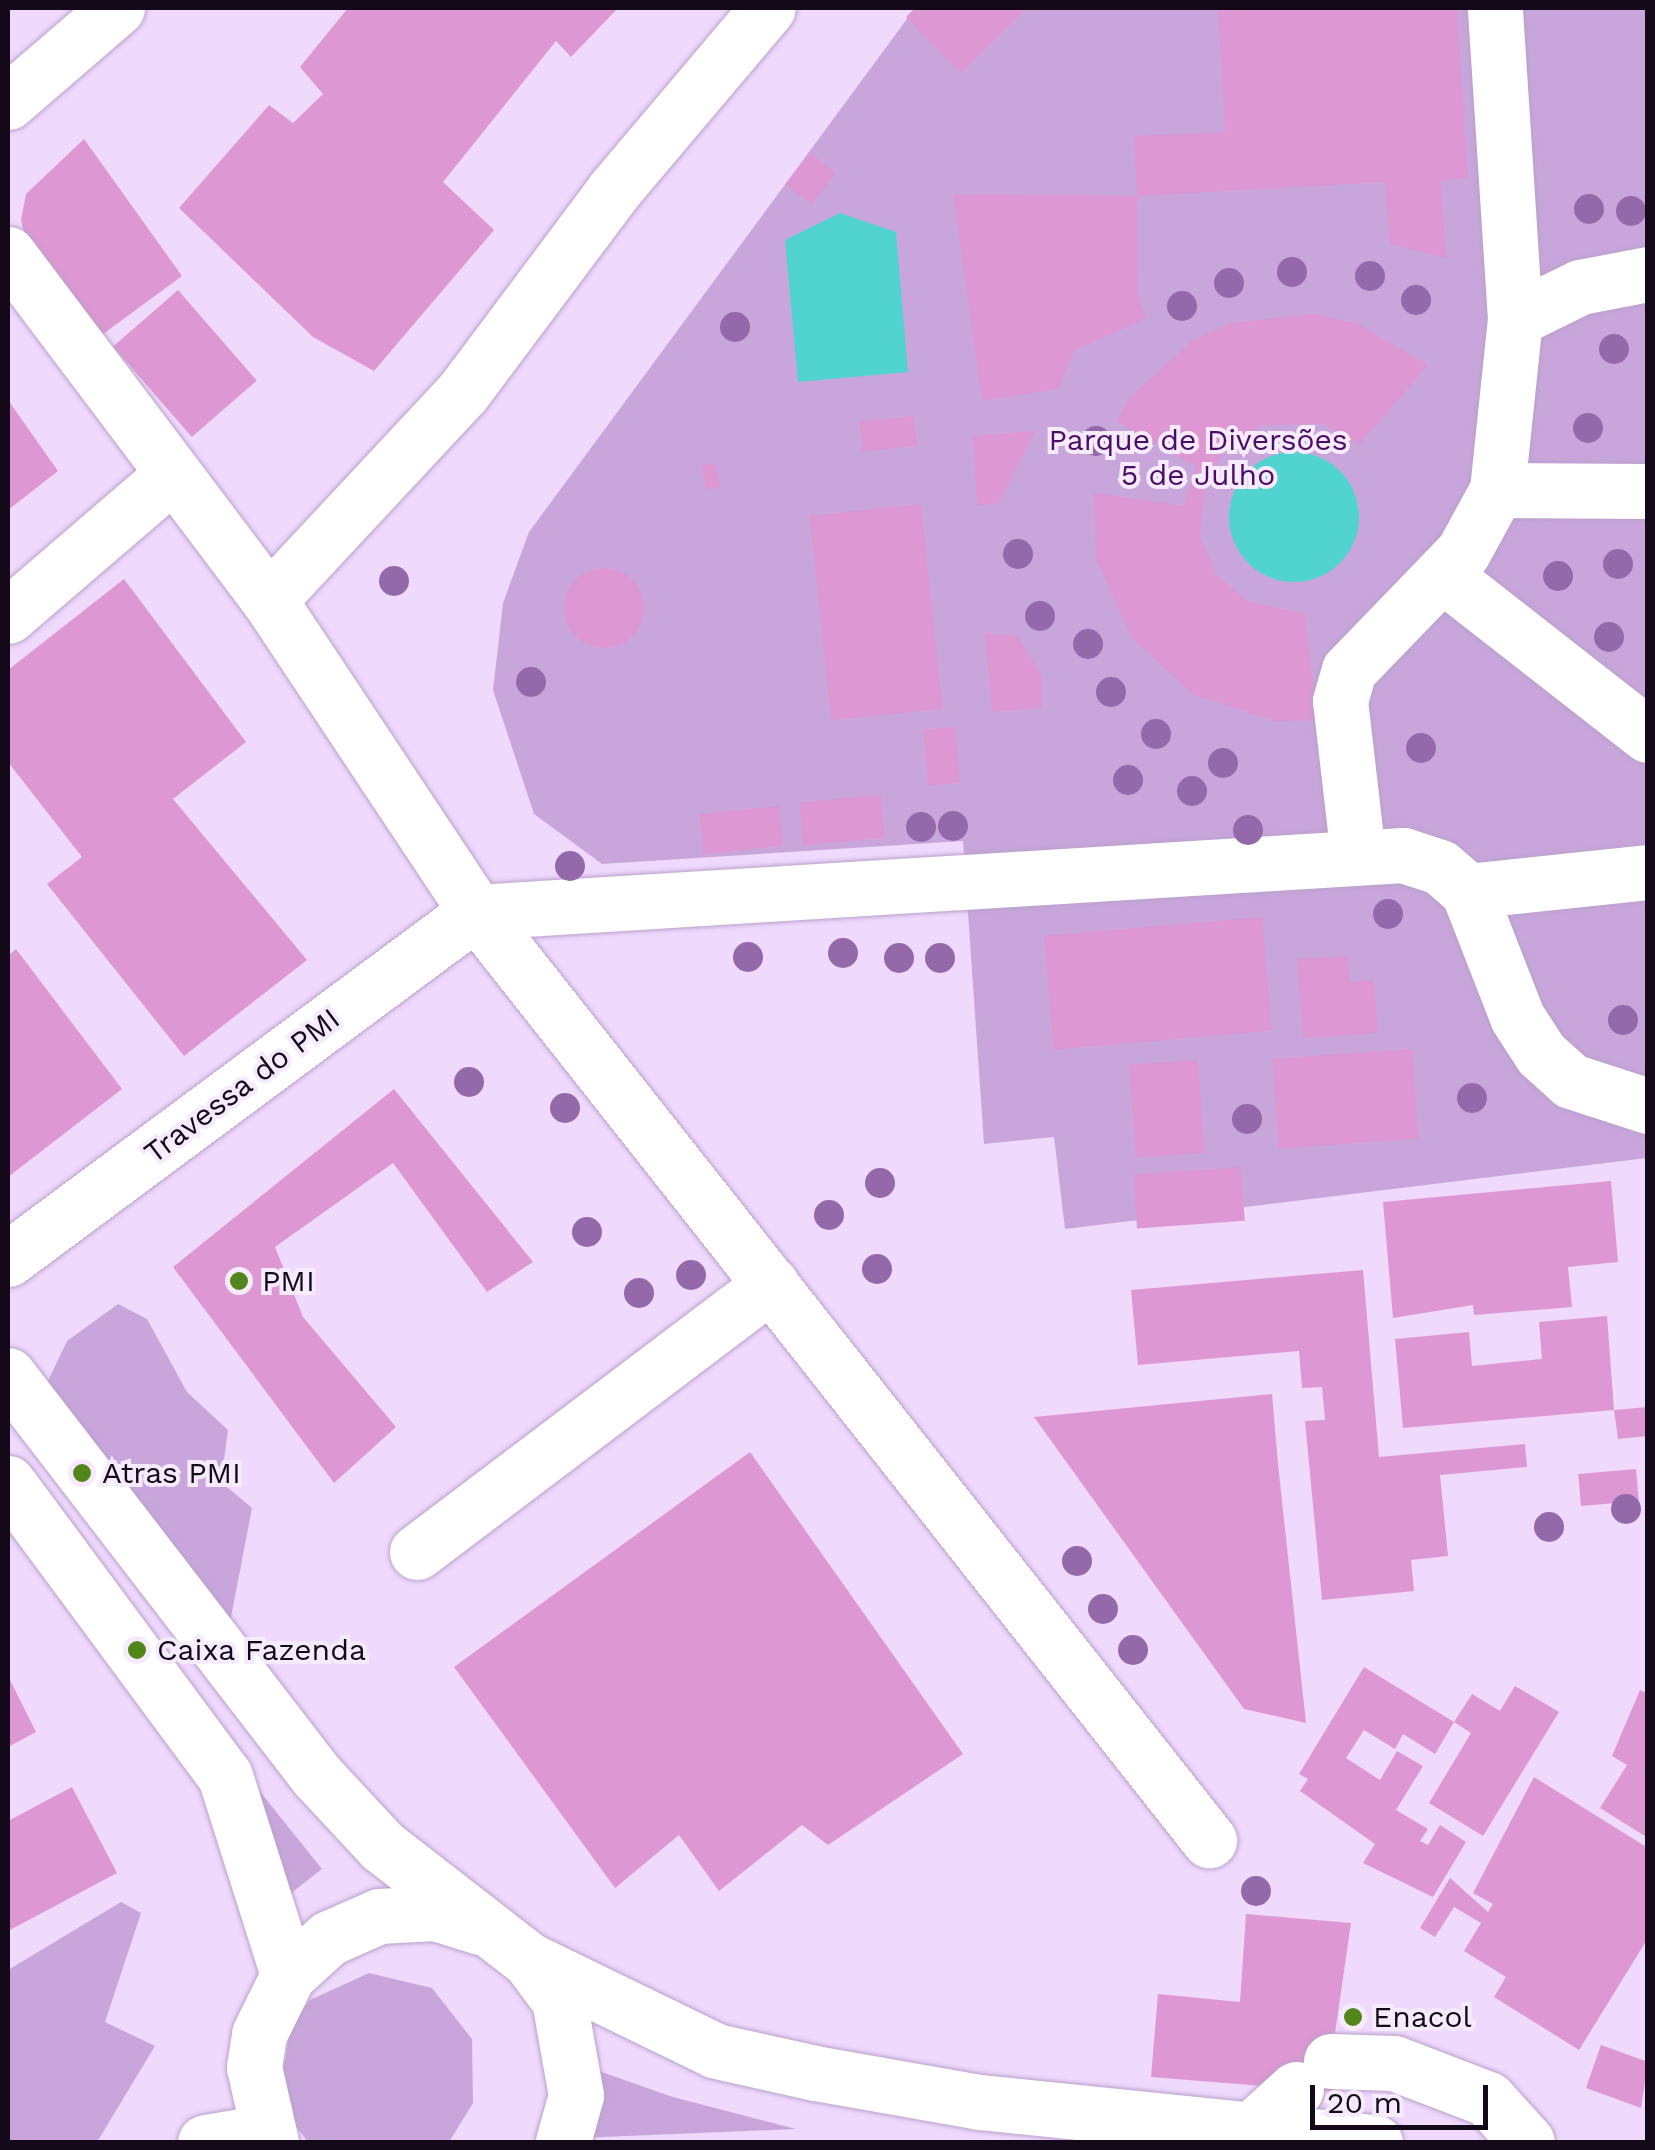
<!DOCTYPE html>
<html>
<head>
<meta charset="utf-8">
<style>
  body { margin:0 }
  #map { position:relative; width:1655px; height:2150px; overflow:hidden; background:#efd9fd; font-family:"Work Sans",sans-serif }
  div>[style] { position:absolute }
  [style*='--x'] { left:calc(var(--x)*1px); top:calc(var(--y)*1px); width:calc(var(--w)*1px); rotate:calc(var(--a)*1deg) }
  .green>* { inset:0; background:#c8a6dc }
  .water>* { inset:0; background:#51d4d0 }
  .round { border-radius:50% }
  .building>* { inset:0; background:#dd97d2; transform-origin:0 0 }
  .roads { filter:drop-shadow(0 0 2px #bba1cb) drop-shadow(0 0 2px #bba1cb) }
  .minor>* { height:55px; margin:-27.5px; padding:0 27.5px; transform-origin:27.5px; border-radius:27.5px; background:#fff }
  .major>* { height:55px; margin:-27.5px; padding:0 27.5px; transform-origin:27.5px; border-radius:27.5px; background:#fff }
  .trees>* { width:30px; height:30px; margin:-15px; border-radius:50%; background:#9469a9 }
  .dots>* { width:28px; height:28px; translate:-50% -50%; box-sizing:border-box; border:5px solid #f6ebfd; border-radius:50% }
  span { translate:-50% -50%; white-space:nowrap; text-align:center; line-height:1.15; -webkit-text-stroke:8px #f6ebfd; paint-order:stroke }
  .park-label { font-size:30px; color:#4a0d65 }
  .street-label { font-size:30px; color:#130918 }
  .poi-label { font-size:30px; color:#130918 }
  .left { translate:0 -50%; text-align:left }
  .frame { position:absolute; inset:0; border:10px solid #130918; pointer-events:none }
  .scale { position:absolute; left:1310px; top:2085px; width:178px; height:45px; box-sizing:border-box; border:5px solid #130918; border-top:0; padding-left:12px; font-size:30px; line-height:35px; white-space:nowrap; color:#130918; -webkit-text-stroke:8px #f6ebfd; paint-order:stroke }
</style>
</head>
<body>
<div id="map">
  <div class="green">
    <div style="clip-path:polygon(915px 8px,1647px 8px,1647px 1158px,1065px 1229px,1054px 1137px,984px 1144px,963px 841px,602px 864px,534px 814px,493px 690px,503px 603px,529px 532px)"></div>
    <div style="clip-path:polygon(118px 1304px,147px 1319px,187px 1392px,228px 1430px,221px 1482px,252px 1508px,227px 1638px,78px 1482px,87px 1433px,47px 1383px,67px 1341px)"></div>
    <div style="clip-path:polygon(228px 1752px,322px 1869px,286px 1897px)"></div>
    <div style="clip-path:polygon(121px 1902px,141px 1913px,105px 2022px,155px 2046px,97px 2142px,8px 2142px,8px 1970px)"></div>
    <div style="clip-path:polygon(369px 1973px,432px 1988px,472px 2039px,473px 2103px,449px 2142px,308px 2142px,292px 2121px,280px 2090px,291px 2026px,310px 2000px)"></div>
    <div style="clip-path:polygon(593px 2069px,673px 2097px,796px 2129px,579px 2138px)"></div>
  </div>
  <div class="water">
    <div style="clip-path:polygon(840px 213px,896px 232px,908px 372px,798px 382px,785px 240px)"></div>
    <div class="round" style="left:1229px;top:452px;width:130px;height:130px"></div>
  </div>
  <div class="building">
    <div style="clip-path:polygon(348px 8px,618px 8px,571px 57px,556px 41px,443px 182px,494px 230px,374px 371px,313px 337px,179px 208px,269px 105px,293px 123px,323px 94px,300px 67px)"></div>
    <div style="clip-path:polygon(915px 8px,1027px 8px,961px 73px,906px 17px)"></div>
    <div style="clip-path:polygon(1218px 8px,1457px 8px,1468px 178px,1441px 180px,1446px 258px,1390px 244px,1385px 182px,1137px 196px,1134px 136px,1225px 132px)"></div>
    <div style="clip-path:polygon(84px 139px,182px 276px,99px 337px,27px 246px,21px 220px,26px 194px)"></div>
    <div style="left:810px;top:153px;width:33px;height:40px;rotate:38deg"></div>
    <div style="clip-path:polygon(953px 194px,1137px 196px,1138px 296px,1147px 318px,1074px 351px,1058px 389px,982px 401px)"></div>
    <div style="left:178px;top:290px;width:120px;height:86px;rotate:49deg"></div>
    <div style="clip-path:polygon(1314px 314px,1356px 323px,1428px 365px,1359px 445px,1323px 424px,1263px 425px,1229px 445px,1206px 479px,1200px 537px,1217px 575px,1247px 601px,1305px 614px,1317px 720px,1275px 721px,1194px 695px,1132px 638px,1096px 560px,1094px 493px,1184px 506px,1196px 466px,1116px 421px,1129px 398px,1192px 341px,1230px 323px)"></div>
    <div style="clip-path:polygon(8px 400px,58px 471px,8px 510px)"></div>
    <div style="left:914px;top:416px;width:30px;height:55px;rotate:84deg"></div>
    <div style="clip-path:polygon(1035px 431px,998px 504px,977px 505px,973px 436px)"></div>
    <div style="left:715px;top:463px;width:24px;height:14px;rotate:78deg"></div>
    <div style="left:921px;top:504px;width:206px;height:112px;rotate:84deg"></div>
    <div class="round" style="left:564px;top:568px;width:80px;height:80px"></div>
    <div style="clip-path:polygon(124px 579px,246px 742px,173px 799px,307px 960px,184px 1056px,47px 884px,82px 857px,8px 762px,8px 670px)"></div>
    <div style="clip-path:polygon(985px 633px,1017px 636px,1042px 676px,1042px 708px,992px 712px)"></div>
    <div style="left:955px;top:727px;width:56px;height:32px;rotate:85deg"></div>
    <div style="left:881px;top:795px;width:43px;height:82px;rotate:85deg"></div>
    <div style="left:779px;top:806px;width:40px;height:80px;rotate:84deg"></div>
    <div style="left:1262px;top:917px;width:114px;height:219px;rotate:85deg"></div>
    <div style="clip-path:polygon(16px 949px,122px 1089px,8px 1177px,8px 956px)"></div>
    <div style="clip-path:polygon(1347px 956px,1350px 982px,1374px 980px,1378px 1033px,1303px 1038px,1297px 959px)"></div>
    <div style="left:1412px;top:1049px;width:90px;height:140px;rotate:86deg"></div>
    <div style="left:1198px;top:1060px;width:93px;height:69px;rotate:86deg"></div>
    <div style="clip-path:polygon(394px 1089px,533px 1262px,487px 1292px,393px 1163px,275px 1247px,303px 1317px,396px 1427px,334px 1483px,173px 1267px)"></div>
    <div style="left:1241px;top:1167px;width:54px;height:108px;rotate:86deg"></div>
    <div style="clip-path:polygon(1611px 1181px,1618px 1262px,1568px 1267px,1572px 1307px,1474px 1315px,1473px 1305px,1393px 1318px,1383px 1202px)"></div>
    <div style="clip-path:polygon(1363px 1270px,1379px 1457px,1525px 1444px,1527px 1467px,1440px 1475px,1448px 1556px,1411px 1560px,1414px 1591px,1322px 1600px,1305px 1421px,1325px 1420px,1322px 1387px,1302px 1388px,1299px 1351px,1138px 1365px,1131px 1290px)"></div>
    <div style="clip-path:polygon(1607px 1316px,1614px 1410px,1648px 1407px,1648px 1436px,1618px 1439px,1614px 1410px,1403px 1428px,1395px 1339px,1469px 1332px,1472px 1366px,1542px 1359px,1539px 1322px)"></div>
    <div style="clip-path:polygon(1272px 1394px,1278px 1464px,1306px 1723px,1244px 1709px,1034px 1417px)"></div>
    <div style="clip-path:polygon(750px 1452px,963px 1754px,828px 1845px,802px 1825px,719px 1891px,679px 1835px,615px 1888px,454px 1667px)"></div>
    <div style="left:1636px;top:1469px;width:32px;height:58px;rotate:85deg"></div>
    <div style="clip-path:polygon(1364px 1667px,1454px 1722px,1435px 1754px,1403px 1734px,1395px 1749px,1364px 1730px,1346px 1758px,1380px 1780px,1397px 1751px,1423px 1766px,1396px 1810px,1428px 1829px,1420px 1841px,1428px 1845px,1440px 1825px,1466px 1842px,1433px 1897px,1363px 1863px,1375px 1844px,1300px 1791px,1308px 1779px,1299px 1774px)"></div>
    <div style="clip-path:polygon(8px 1676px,36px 1732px,8px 1747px)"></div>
    <div style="clip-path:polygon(1515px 1686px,1559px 1712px,1483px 1836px,1429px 1803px,1471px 1733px,1454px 1722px,1472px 1694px,1500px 1711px)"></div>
    <div style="clip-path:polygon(1640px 1690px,1648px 1694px,1648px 1838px,1600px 1808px,1627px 1765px,1612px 1756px)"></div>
    <div style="clip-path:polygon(1534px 1777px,1648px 1848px,1648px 1938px,1579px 2050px,1494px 1997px,1506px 1977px,1464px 1951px,1481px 1923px,1454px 1907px,1435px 1937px,1420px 1928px,1450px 1878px,1488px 1912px,1493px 1904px,1473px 1893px)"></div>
    <div style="clip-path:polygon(72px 1787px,117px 1873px,8px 1931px,8px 1821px)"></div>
    <div style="clip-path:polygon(1246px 1914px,1351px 1923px,1331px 2061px,1336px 2092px,1151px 2077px,1158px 1994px,1240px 2002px)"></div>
    <div style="clip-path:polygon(1601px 2045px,1648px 2062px,1641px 2108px,1586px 2088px)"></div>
  </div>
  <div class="roads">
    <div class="minor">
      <div style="--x:8;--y:102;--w:144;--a:-40.8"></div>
      <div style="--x:8;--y:254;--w:433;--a:53"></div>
      <div style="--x:269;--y:600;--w:374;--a:56.4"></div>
      <div style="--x:476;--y:912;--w:1183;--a:51.7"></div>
      <div style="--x:1515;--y:319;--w:72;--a:-26.2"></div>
      <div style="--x:1580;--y:287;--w:69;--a:-10.8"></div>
      <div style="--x:1497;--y:490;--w:151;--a:0.4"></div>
      <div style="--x:1443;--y:575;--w:260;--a:38"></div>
      <div style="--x:269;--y:600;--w:284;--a:-47"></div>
      <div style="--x:463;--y:392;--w:252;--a:-53.2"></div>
      <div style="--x:614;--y:190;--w:238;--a:-49.8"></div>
      <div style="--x:8;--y:616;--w:216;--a:-40.7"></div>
      <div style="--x:1358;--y:856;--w:156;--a:-96.6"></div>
      <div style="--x:1340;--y:701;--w:32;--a:-74"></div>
      <div style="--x:1349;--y:670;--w:164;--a:-46"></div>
      <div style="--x:1463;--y:552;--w:71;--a:-61.3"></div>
      <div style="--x:1497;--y:490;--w:172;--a:-84"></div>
      <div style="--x:1515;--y:319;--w:312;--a:-93.7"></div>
      <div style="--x:1468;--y:891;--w:181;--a:-6"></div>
      <div style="--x:8;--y:1259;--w:583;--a:-36.56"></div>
      <div style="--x:476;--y:912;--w:929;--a:-3.52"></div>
      <div style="--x:1403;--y:855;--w:39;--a:18"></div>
      <div style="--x:1440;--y:867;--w:37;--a:41"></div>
      <div style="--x:1468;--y:891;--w:135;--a:68.7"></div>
      <div style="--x:1517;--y:1017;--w:44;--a:57"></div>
      <div style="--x:1541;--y:1054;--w:40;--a:42"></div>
      <div style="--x:1571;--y:1081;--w:81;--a:18"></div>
      <div style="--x:417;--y:1552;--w:444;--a:-37.1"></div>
      <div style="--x:1331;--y:2061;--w:63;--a:1.8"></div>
      <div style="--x:1394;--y:2063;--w:101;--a:21"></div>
      <div style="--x:1488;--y:2099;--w:58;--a:47.8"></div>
      <div style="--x:1253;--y:2128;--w:58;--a:-42.2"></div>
    </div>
    <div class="major">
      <div style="--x:8;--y:1375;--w:505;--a:52.4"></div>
      <div style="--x:316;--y:1775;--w:97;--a:47.1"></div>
      <div style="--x:382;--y:1846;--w:187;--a:37.8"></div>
      <div style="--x:530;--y:1961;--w:49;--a:53.4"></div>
      <div style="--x:559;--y:2000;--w:97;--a:79.9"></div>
      <div style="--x:576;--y:2095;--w:49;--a:105.5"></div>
      <div style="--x:8;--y:1483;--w:365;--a:53.5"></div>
      <div style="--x:225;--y:1776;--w:209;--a:72.4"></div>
      <div style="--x:533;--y:1962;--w:203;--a:25.9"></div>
      <div style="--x:716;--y:2051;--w:101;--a:12.5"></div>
      <div style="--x:815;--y:2073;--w:167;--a:10"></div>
      <div style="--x:979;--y:2102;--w:398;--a:5.8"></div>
      <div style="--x:205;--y:2142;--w:61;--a:-9.5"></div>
      <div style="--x:271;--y:2142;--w:77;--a:-102.8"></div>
      <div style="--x:254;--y:2067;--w:33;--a:-81"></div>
      <div style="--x:259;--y:2034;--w:66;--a:-63.8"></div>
      <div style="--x:288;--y:1975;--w:55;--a:-42.1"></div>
      <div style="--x:329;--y:1938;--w:55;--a:-23.7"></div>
      <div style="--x:379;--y:1916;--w:56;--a:-3.1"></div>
      <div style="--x:435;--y:1913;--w:47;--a:17.3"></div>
    </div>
  </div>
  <div class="trees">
    <div style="left:1589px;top:209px"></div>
    <div style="left:1631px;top:211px"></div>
    <div style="left:1292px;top:272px"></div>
    <div style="left:1370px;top:276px"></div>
    <div style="left:1229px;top:283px"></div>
    <div style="left:1416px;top:300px"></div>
    <div style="left:1182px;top:306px"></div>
    <div style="left:735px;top:327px"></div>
    <div style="left:1614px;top:349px"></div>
    <div style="left:1588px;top:428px"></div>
    <div style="left:1096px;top:441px"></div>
    <div style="left:1018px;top:554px"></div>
    <div style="left:1618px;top:564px"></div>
    <div style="left:1558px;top:576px"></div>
    <div style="left:394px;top:581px"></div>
    <div style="left:1040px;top:616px"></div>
    <div style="left:1609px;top:637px"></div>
    <div style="left:1088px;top:644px"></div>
    <div style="left:531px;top:682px"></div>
    <div style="left:1111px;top:692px"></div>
    <div style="left:1156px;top:734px"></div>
    <div style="left:1421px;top:748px"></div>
    <div style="left:1223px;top:763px"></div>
    <div style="left:1128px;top:780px"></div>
    <div style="left:1192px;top:791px"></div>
    <div style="left:953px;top:826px"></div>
    <div style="left:921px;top:827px"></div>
    <div style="left:1248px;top:830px"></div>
    <div style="left:570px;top:866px"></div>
    <div style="left:1388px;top:914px"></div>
    <div style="left:843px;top:953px"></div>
    <div style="left:748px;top:957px"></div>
    <div style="left:899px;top:958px"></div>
    <div style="left:940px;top:958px"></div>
    <div style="left:1623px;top:1020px"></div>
    <div style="left:469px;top:1082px"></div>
    <div style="left:1472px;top:1098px"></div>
    <div style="left:565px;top:1108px"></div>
    <div style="left:1247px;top:1119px"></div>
    <div style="left:880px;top:1183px"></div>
    <div style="left:829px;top:1215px"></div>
    <div style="left:587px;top:1232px"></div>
    <div style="left:877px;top:1269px"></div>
    <div style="left:691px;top:1275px"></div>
    <div style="left:639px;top:1293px"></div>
    <div style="left:1626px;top:1509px"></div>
    <div style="left:1549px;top:1527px"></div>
    <div style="left:1077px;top:1561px"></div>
    <div style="left:1103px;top:1609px"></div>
    <div style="left:1133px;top:1650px"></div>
    <div style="left:1256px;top:1891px"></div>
  </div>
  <div class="dots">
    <div style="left:239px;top:1281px;background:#52851a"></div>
    <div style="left:82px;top:1473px;background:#52851a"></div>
    <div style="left:137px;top:1650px;background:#52851a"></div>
    <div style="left:1353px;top:2017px;background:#52851a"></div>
  </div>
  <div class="park-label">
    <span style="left:1198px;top:457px">Parque de Diversões<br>5 de Julho</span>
  </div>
  <div class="street-label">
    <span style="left:242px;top:1086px;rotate:-37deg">Travessa do PMI</span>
  </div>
  <div class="poi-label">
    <span class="left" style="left:262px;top:1281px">PMI</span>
    <span class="left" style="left:102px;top:1473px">Atras PMI</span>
    <span class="left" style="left:157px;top:1650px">Caixa Fazenda</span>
    <span class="left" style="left:1373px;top:2017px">Enacol</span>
  </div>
  <div class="frame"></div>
  <div class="scale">20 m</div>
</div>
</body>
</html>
